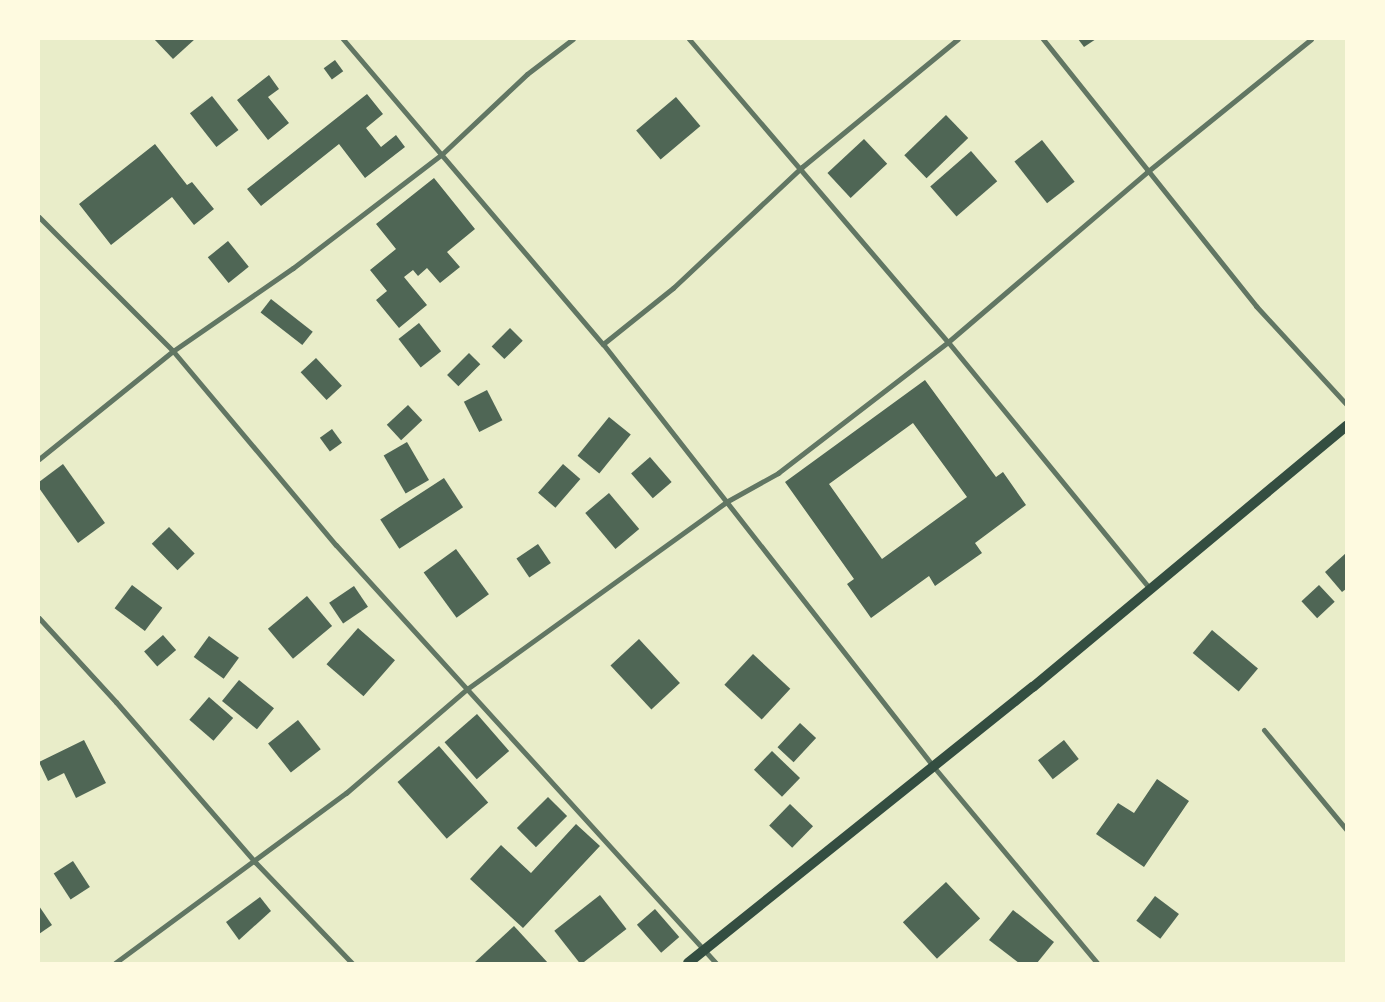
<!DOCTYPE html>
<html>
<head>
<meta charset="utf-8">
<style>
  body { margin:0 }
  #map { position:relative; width:1385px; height:1002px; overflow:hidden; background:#e9edc9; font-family:"IBM Plex Sans",sans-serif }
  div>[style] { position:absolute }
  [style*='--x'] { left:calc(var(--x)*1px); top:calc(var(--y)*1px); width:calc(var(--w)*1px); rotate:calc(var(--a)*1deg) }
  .building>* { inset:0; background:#4f6655; transform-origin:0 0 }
  .minor>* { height:5px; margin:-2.5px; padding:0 2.5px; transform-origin:2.5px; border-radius:2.5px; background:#617663 }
  .secondary>* { height:10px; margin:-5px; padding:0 5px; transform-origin:5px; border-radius:5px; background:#344e41 }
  span { translate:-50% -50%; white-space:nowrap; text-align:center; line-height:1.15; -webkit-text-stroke:4px #fefae0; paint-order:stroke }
  .frame { position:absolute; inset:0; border:40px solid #fefae0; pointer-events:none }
</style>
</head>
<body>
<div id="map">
  <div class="building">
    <div style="clip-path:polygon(154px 39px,195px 39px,173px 59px)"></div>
    <div style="clip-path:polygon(1078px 39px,1096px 39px,1084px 47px)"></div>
    <div style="left:335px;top:60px;width:14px;height:14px;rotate:54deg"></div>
    <div style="clip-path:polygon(269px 75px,279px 89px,268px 97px,289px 123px,268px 140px,237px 100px)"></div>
    <div style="clip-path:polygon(367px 94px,383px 114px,366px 128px,381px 147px,396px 135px,405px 147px,365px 178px,339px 144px,261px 206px,247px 189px)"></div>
    <div style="left:212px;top:96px;width:43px;height:28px;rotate:52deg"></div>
    <div style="left:676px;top:97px;width:38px;height:52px;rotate:50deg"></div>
    <div style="left:946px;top:115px;width:32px;height:58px;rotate:46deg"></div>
    <div style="left:864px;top:139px;width:34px;height:50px;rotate:47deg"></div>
    <div style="left:1042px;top:140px;width:53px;height:35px;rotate:52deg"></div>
    <div style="clip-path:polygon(155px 144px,187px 185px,192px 182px,214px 209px,194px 225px,172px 197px,111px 245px,79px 204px)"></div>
    <div style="left:971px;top:151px;width:40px;height:54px;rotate:49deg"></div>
    <div style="clip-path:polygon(434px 178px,475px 229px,447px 252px,460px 267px,440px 283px,427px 268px,418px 276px,413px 270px,404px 277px,427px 305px,399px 328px,376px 300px,387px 291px,370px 270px,396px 249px,376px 224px)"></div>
    <div style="left:228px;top:241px;width:33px;height:26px;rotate:51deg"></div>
    <div style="left:271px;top:299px;width:53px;height:17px;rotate:38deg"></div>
    <div style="left:419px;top:323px;width:36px;height:26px;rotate:52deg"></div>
    <div style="left:510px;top:328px;width:18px;height:26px;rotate:45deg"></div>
    <div style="left:469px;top:353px;width:16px;height:31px;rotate:45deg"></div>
    <div style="left:316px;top:358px;width:38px;height:21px;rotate:47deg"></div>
    <div style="clip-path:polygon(evenodd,925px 380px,996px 477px,1003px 472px,1026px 505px,975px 543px,982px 553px,935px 586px,929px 576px,871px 618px,847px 584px,854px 579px,785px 482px,925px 380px,913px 423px,967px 497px,882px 559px,829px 484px,913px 423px)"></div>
    <div style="left:487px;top:390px;width:34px;height:26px;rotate:63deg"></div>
    <div style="left:408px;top:405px;width:21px;height:29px;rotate:47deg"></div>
    <div style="left:609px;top:417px;width:28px;height:50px;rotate:39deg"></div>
    <div style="left:332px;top:429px;width:17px;height:15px;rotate:54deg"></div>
    <div style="left:407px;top:442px;width:44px;height:27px;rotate:60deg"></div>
    <div style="left:650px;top:457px;width:33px;height:25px;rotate:49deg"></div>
    <div style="clip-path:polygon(63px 464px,105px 523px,78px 543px,39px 488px,39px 482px)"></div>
    <div style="left:563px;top:464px;width:23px;height:38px;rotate:41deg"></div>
    <div style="left:444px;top:478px;width:35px;height:76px;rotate:57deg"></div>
    <div style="left:609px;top:493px;width:47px;height:31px;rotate:50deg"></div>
    <div style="left:169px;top:527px;width:37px;height:24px;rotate:46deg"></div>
    <div style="left:538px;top:544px;width:23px;height:26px;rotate:56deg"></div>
    <div style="left:456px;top:549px;width:56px;height:40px;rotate:54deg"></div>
    <div style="clip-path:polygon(1346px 553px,1346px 589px,1342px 592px,1325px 572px)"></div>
    <div style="left:132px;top:585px;width:38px;height:29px;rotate:37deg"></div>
    <div style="left:1319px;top:585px;width:23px;height:24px;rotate:47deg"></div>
    <div style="left:354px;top:586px;width:25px;height:30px;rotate:56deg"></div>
    <div style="left:307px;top:596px;width:39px;height:51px;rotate:50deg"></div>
    <div style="left:358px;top:628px;width:49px;height:48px;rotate:41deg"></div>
    <div style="left:1212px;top:630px;width:60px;height:30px;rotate:40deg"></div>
    <div style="left:163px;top:635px;width:20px;height:25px;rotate:49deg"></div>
    <div style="left:209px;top:636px;width:37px;height:26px;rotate:36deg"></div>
    <div style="left:639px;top:639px;width:60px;height:39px;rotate:47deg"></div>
    <div style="left:753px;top:654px;width:51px;height:42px;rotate:43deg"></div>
    <div style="left:239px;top:680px;width:45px;height:27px;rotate:39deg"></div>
    <div style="left:209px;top:697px;width:32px;height:30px;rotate:41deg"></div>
    <div style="left:477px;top:714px;width:49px;height:43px;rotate:49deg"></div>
    <div style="left:298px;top:720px;width:37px;height:38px;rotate:52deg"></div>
    <div style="left:800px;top:723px;width:22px;height:33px;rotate:43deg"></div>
    <div style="clip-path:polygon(84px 740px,106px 783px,76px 798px,64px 773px,48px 781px,39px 762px)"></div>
    <div style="left:1064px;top:740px;width:24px;height:33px;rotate:52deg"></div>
    <div style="left:439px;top:746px;width:75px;height:55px;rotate:49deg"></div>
    <div style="left:772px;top:751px;width:39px;height:26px;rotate:44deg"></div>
    <div style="clip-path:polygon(1157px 779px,1189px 801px,1144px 867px,1096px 834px,1118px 803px,1134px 813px)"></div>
    <div style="left:548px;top:797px;width:27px;height:44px;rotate:45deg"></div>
    <div style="left:790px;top:804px;width:32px;height:30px;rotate:44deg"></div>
    <div style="clip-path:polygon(576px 824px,600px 846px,523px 928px,470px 879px,501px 845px,531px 873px)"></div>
    <div style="left:73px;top:861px;width:31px;height:23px;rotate:57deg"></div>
    <div style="left:946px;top:882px;width:50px;height:59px;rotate:47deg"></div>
    <div style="left:600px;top:895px;width:43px;height:58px;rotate:52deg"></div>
    <div style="left:1155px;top:896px;width:30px;height:31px;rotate:37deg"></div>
    <div style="clip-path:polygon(260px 897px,271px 911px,239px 940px,226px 922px)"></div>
    <div style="clip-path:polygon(39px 906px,52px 925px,39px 934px)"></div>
    <div style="left:655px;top:909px;width:37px;height:24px;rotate:49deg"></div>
    <div style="clip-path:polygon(1013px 910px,1054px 942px,1037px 963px,1019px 963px,989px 940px)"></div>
    <div style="clip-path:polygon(514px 926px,548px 963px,474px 963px)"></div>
  </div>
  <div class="minor">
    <div style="--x:343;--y:39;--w:401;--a:49.6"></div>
    <div style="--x:603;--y:344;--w:536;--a:51.97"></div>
    <div style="--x:933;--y:766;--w:256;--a:50.2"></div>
    <div style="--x:689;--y:39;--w:399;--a:49.5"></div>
    <div style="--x:948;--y:342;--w:319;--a:50.7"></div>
    <div style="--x:1043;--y:39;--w:342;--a:51.4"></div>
    <div style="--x:1256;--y:306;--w:133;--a:47.4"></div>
    <div style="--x:39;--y:217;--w:190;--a:45"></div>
    <div style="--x:173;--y:351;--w:253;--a:50"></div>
    <div style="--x:336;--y:545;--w:565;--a:47.73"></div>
    <div style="--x:603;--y:344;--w:90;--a:-38.7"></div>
    <div style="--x:673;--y:288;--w:177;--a:-43.2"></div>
    <div style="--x:802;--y:167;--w:202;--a:-39.4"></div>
    <div style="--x:39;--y:459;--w:172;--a:-38.9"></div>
    <div style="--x:173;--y:351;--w:146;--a:-34.7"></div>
    <div style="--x:293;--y:268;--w:186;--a:-37.4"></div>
    <div style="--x:441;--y:155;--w:118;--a:-43.3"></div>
    <div style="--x:527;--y:74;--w:58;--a:-37.3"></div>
    <div style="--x:39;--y:618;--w:114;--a:47.5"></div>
    <div style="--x:116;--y:702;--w:212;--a:49"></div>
    <div style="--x:255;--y:862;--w:140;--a:46.2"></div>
    <div style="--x:1264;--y:730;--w:129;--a:50.4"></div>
    <div style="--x:115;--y:963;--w:287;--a:-36.4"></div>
    <div style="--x:346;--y:793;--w:160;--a:-40.7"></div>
    <div style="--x:467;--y:689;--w:319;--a:-35.8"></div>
    <div style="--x:726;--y:502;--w:60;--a:-29.1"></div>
    <div style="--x:778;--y:473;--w:215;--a:-37.6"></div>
    <div style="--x:948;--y:342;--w:262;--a:-40.5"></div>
    <div style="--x:1147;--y:172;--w:211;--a:-39"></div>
  </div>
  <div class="secondary">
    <div style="--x:688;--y:963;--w:442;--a:-38.7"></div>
    <div style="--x:1033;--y:687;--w:408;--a:-39.8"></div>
  </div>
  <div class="frame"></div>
</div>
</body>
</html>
